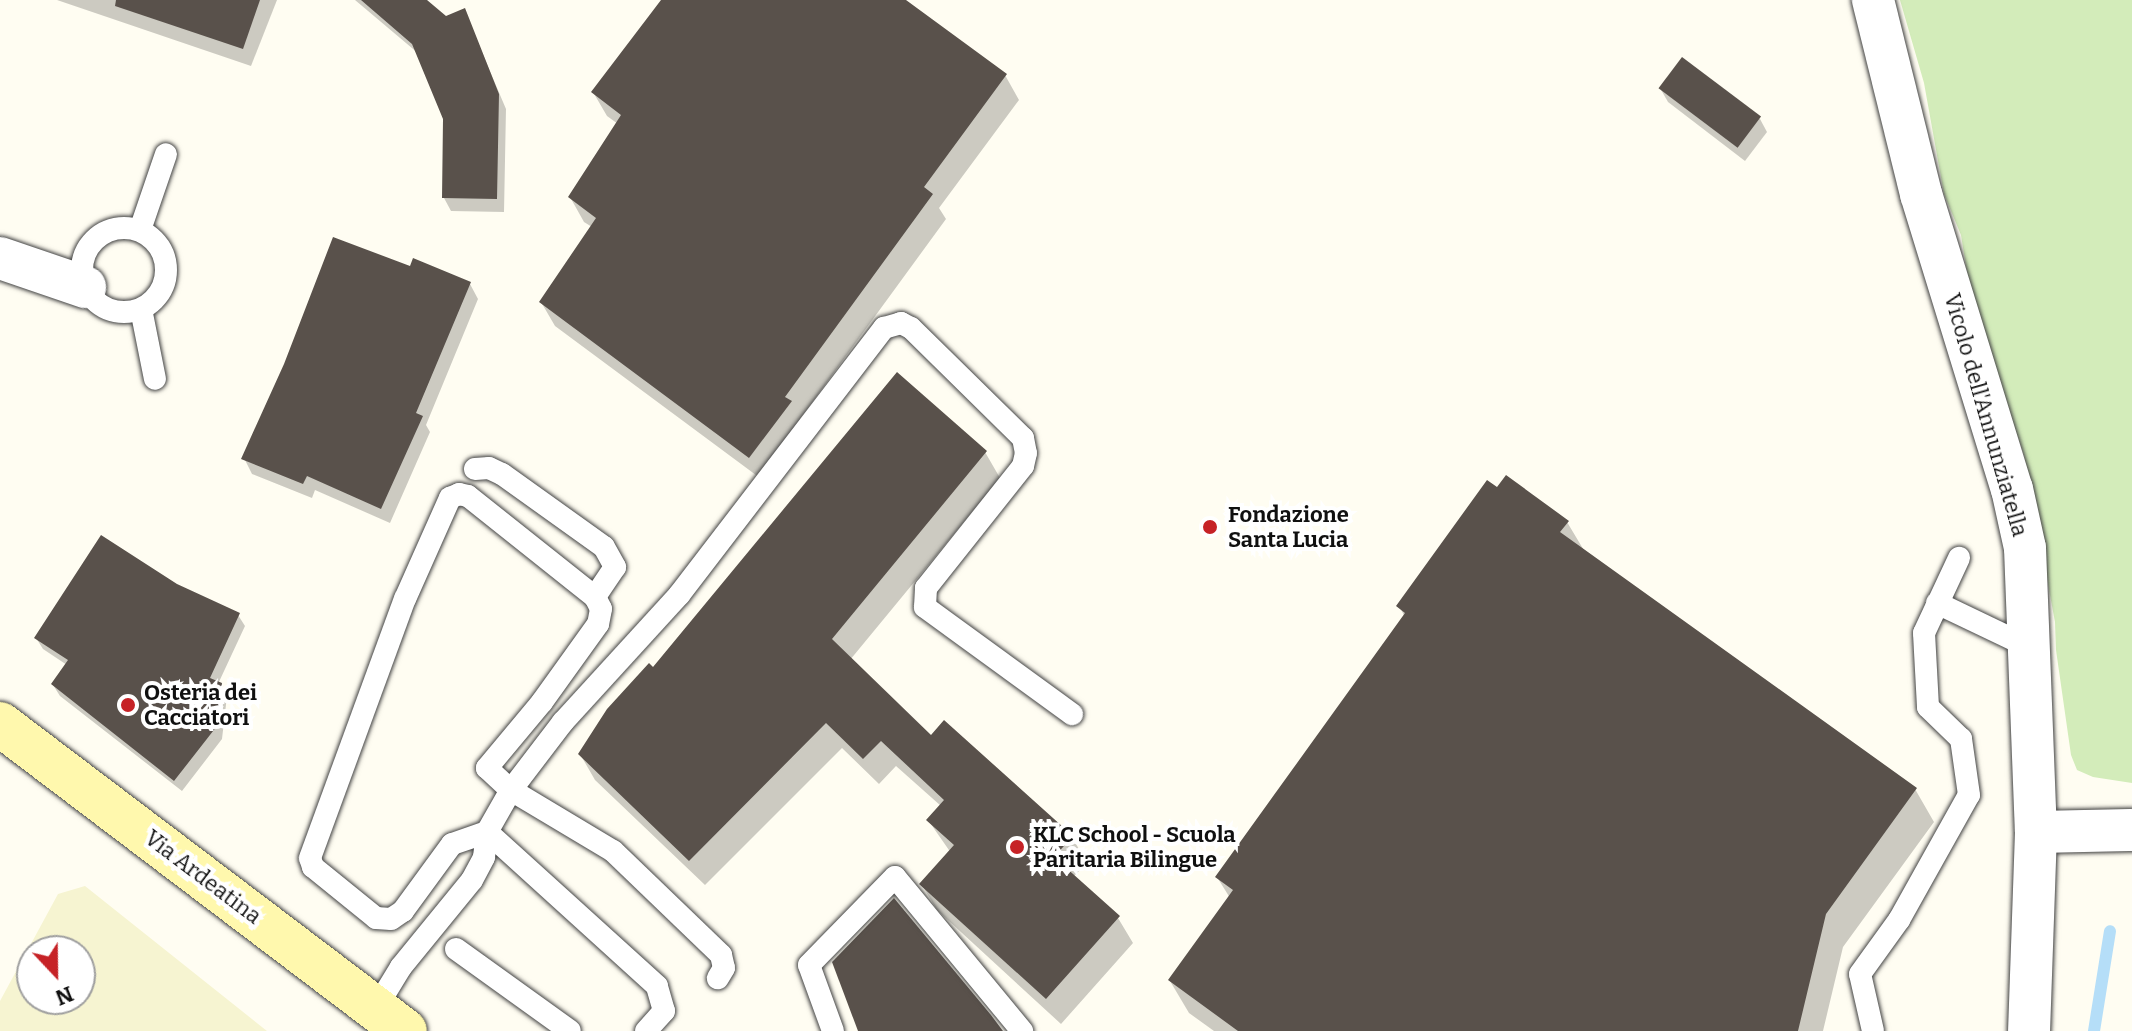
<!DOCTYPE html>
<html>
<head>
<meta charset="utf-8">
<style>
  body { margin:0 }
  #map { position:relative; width:2132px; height:1031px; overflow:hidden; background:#fffdf2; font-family:Bitter,serif }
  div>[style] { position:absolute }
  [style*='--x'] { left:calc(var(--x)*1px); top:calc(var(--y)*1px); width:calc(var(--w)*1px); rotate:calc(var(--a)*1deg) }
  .farmland>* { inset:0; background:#f6f4d1 }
  .green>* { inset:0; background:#d3ecba }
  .shadow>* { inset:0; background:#0003 }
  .stream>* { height:12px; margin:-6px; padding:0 6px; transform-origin:6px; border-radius:6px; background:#b5def8 }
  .building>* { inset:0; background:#59514b; transform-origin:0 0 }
  .roads { filter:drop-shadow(0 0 2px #434343) drop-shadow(0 0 2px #434343) }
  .lane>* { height:22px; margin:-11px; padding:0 11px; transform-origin:11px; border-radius:11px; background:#fff }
  .lane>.ring { margin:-11px; padding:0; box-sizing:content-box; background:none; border:22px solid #fff; border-radius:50% }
  .street>* { height:42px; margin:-21px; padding:0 21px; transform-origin:21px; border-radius:21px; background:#fff }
  .secondary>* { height:44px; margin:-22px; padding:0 22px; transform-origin:22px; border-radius:22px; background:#fff8ad }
  .dots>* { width:22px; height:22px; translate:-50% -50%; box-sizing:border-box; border:4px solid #fff; border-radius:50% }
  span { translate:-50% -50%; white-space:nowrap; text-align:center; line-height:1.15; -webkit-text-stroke:8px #fff; paint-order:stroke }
  .street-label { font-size:22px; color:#101010 }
  .poi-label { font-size:22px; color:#101010; font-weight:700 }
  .left { translate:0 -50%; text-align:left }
  .north { position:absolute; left:16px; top:935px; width:80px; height:80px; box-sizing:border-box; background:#fff; border:2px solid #9f9f9f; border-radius:50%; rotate:158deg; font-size:22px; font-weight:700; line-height:32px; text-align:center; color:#101010 }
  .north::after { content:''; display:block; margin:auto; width:28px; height:36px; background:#c62226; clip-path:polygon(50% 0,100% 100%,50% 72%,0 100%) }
</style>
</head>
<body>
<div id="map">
  <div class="farmland">
    <div style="clip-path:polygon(evenodd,85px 886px,267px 1031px,0 1031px,0 1001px,58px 894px,85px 886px,32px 951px,80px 951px,80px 999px,32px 999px,32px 951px)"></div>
  </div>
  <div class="green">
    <div style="clip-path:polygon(1900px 0,2132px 0,2132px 783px,2093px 777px,2077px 770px,2071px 755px,2056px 650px,2055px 622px,2024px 455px,1972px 303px,1961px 235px,1944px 194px,1924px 83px)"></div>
  </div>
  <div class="shadow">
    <div style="clip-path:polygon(57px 0,277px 0,251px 66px)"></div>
    <div style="clip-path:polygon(355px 0,424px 0,445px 18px,464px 10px,506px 109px,504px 212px,451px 211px,444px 198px,445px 119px,419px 54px)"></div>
    <div style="clip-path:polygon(663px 0,903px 0,1005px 75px,1019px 100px,939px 208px,946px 219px,800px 419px,804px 427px,764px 481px,555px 326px,541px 302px,592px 227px,584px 222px,570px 197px,618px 124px,607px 116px,593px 92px)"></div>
    <div style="clip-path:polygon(1660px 88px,1760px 119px,1767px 132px,1745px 161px,1668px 102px)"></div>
    <div style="clip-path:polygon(411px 269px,470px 284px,478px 299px,426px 425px,430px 432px,390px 523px,315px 490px,312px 498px,252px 474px,244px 458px)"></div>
    <div style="clip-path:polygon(985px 452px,1000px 478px,850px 660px,931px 738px,1072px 837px,1087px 863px,1073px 877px,1118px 918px,1133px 943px,1061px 1024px,937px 910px,922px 885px,951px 853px,928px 820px,941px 806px,896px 766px,879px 784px,842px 748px,705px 885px,595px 780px,580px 754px,653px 670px)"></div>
    <div style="clip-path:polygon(1567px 522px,1585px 552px,1915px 789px,1934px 822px,1843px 947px,1823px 1031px,1214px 1031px,1189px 1013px,1170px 981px,1230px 898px,1217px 877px,1405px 617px,1399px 606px)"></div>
    <div style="clip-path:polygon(176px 586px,238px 615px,245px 626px,218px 684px,227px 696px,222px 739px,182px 791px,60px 696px,53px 685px,67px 665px,43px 649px,36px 638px)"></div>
  </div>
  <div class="stream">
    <div style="--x:2094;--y:1031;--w:101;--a:-80.9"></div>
  </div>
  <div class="building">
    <div style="clip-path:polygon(116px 0,260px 0,243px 49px,115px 6px)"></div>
    <div style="clip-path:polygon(361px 0,427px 0,446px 16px,465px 8px,499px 94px,497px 199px,442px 198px,443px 119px,412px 44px)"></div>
    <div style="clip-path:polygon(661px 0,906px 0,1007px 74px,924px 187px,933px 194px,785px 397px,792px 401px,749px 458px,539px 302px,596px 218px,568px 197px,621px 115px,591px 92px)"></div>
    <div style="left:1682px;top:57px;width:99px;height:39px;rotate:37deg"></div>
    <div style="clip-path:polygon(333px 237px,410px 266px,413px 258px,471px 282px,416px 413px,423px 416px,381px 509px,307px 476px,303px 484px,241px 459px,284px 364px)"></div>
    <div style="clip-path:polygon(897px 372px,987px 451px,832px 639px,931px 735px,944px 720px,1073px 836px,1054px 857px,1120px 916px,1046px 999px,919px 884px,954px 845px,926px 820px,944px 800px,881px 741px,863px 759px,826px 723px,689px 861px,578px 754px,607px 709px,649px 663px,653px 667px)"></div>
    <div style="clip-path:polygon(1506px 475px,1569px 521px,1560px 532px,1917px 788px,1826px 914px,1798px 1031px,1238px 1031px,1168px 980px,1233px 890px,1215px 877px,1405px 613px,1396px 606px,1487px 480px,1497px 487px)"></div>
    <div style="clip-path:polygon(101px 535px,177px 584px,240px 613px,210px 678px,222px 683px,217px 726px,174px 781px,51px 684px,68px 660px,34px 638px)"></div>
    <div style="clip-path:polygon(894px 898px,991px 1015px,1003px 1031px,858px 1031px,832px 962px)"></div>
  </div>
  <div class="roads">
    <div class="lane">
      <div class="ring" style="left:82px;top:228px;width:62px;height:62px"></div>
      <div style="--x:140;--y:230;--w:80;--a:-71.1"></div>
      <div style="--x:141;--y:309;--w:71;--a:78.7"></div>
      <div style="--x:475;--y:469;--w:14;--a:-4"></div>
      <div style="--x:489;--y:468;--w:14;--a:25"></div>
      <div style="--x:502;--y:474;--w:125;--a:35.6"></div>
      <div style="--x:604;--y:547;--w:23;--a:61"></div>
      <div style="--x:615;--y:567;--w:36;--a:124"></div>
      <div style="--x:1937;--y:603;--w:104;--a:25.6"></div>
      <div style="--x:456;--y:949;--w:140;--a:35.7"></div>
      <div style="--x:376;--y:1008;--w:48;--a:-58.6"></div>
      <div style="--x:401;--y:967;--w:112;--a:-50.8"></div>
      <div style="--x:472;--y:880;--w:26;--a:-62"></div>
      <div style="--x:484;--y:857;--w:25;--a:-83"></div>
      <div style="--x:487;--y:832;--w:48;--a:-60.3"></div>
      <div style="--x:511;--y:790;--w:86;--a:-52.6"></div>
      <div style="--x:563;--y:722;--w:172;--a:-47.6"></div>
      <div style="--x:679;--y:595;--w:337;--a:-52.5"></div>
      <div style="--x:884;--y:328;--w:18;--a:-16"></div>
      <div style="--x:901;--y:323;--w:11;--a:27"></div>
      <div style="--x:911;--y:328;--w:157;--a:44.5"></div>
      <div style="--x:1023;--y:438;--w:15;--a:79"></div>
      <div style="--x:1026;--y:453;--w:13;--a:103"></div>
      <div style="--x:1023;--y:466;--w:156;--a:128.5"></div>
      <div style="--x:926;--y:588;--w:19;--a:93"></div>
      <div style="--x:925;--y:607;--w:182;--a:36.1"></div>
      <div style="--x:646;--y:1031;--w:27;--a:-48"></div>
      <div style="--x:664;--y:1011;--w:26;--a:-106"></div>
      <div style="--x:657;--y:986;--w:229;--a:-137.8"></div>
      <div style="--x:487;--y:832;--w:37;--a:161"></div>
      <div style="--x:452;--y:844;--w:83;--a:126.2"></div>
      <div style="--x:403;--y:911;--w:14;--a:146"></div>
      <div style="--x:391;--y:919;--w:15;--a:-176"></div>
      <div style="--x:376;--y:918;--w:81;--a:-141"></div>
      <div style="--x:313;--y:867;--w:9;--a:-108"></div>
      <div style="--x:310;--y:858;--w:276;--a:-69.9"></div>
      <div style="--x:405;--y:599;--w:111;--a:-66"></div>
      <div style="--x:450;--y:498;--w:10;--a:-24"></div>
      <div style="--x:459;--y:494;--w:9;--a:13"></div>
      <div style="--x:468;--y:496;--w:162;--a:38.5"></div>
      <div style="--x:595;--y:597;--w:13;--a:63"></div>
      <div style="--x:601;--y:609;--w:15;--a:101"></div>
      <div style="--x:598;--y:624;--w:96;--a:125.7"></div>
      <div style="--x:542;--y:702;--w:86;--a:129.8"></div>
      <div style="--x:487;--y:768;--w:33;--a:43"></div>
      <div style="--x:511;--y:790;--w:119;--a:30.9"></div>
      <div style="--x:613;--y:851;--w:150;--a:43.9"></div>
      <div style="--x:721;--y:955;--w:13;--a:77"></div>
      <div style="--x:724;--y:968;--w:12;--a:121"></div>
      <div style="--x:833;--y:1031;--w:70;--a:-110"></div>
      <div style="--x:809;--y:965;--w:123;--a:-45.7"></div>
      <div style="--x:895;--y:877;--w:200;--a:50.5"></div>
      <div style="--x:1873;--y:1031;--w:58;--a:-102.8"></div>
      <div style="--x:1860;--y:974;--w:67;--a:-54.2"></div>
      <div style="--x:1899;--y:920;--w:143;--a:-60.8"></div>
      <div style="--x:1969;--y:795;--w:57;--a:-98.1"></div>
      <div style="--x:1961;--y:739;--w:46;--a:-135.9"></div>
      <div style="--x:1928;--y:707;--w:74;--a:-93.1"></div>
      <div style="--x:1924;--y:633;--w:83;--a:-65"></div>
    </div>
    <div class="street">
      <div style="--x:1873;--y:0;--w:200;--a:76.1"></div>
      <div style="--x:1921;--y:194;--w:309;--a:72.9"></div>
      <div style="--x:2012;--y:489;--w:60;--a:77.6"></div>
      <div style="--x:2025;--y:548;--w:284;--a:87.8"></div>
      <div style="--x:2036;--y:832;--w:199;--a:92"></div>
      <div style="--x:0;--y:258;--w:90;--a:18.8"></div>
      <div style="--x:2036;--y:832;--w:96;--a:-1.2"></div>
    </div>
    <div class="secondary">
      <div style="--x:0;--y:724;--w:508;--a:37.16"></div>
    </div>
  </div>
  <div class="dots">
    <div style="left:1210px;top:527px;background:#c62226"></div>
    <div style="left:128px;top:705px;background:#c62226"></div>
    <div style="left:1017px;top:847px;background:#c62226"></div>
  </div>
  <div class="street-label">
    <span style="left:1986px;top:415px;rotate:74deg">Vicolo dell'Annunziatella</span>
    <span style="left:203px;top:877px;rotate:37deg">Via Ardeatina</span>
  </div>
  <div class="poi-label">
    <span class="left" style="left:1228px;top:527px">Fondazione<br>Santa Lucia</span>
    <span class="left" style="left:144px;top:705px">Osteria dei<br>Cacciatori</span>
    <span class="left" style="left:1033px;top:847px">KLC School - Scuola<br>Paritaria Bilingue</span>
  </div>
  <div class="north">N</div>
</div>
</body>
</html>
